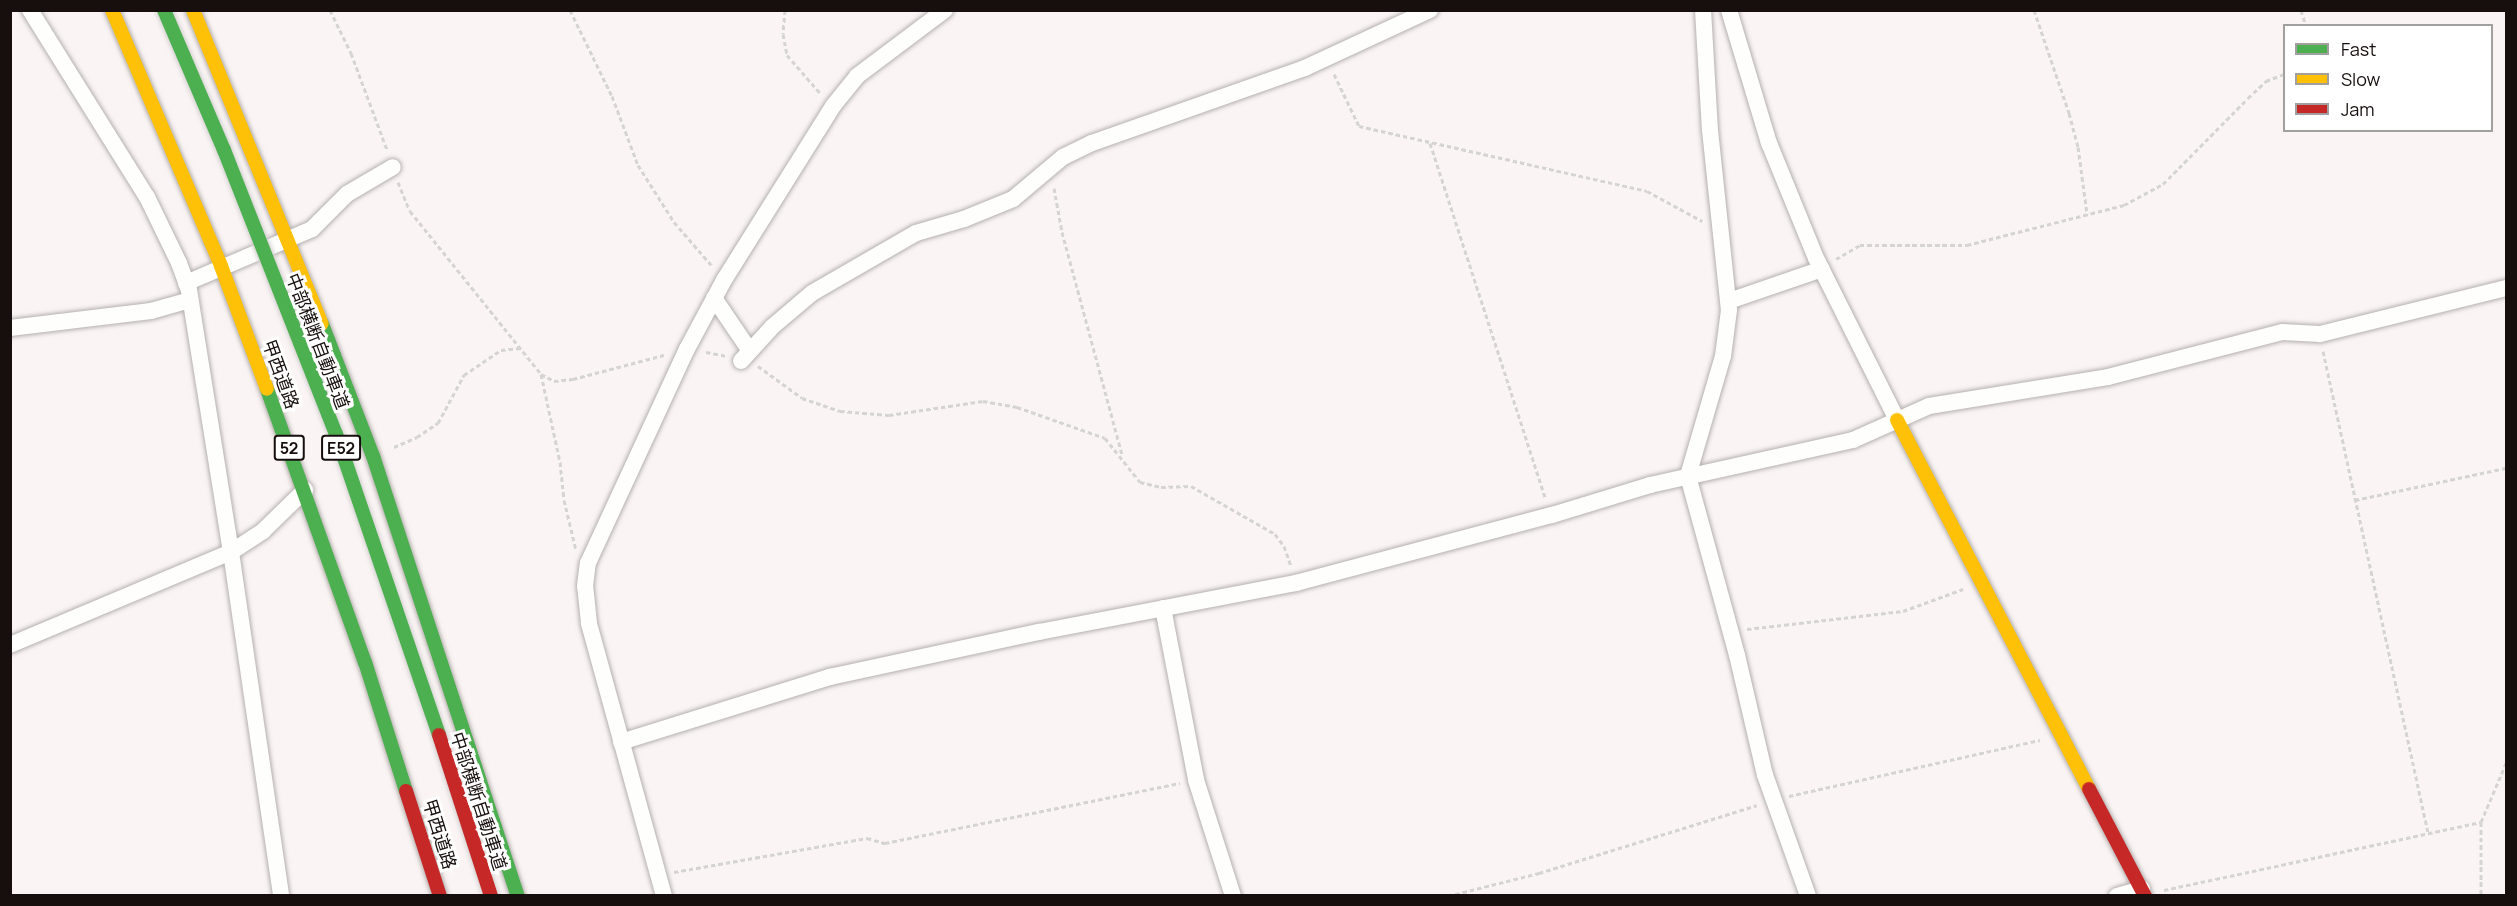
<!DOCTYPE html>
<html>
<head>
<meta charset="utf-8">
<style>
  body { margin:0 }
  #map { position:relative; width:2517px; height:906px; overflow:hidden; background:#faf5f4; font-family:Manrope,"Noto Sans JP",sans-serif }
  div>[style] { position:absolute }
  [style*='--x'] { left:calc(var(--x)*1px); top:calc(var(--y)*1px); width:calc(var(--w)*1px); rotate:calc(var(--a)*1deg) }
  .path>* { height:3px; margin-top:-1.5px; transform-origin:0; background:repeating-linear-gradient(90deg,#d5d4d3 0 4.5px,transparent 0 7.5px) }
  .roads { filter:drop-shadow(0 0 2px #b5b0ae) drop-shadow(0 0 2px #b5b0ae) }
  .street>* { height:16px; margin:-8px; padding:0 8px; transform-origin:8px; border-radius:8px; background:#fefefd }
  .fast>* { height:14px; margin:-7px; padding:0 7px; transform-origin:7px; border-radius:7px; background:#4caf50 }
  .slow>* { height:14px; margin:-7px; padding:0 7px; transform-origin:7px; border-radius:7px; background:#ffc107 }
  .jam>* { height:14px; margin:-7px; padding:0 7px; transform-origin:7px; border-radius:7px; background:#c62828 }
  .bridges { filter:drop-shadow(0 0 2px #d3d0d0) drop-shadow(0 0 2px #d3d0d0) }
  .fast-bridge>* { height:14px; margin:-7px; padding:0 7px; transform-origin:7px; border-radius:7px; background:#4caf50 }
  .jam-bridge>* { height:14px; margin:-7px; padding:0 7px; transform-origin:7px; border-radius:7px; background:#c62828 }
  span { translate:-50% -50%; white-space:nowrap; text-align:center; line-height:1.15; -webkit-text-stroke:6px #fff; paint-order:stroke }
  .shield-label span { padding:2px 4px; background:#fff; border:2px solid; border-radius:4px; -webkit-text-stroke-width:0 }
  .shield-label { font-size:16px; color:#160f0e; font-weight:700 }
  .street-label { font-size:18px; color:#160f0e }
  .frame { position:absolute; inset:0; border:12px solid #160f0e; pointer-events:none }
  .legend { position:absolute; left:2283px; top:24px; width:210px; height:108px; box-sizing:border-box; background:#fff; border:2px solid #a29f9f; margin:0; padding:8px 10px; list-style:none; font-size:18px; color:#160f0e }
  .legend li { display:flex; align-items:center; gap:12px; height:30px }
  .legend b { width:30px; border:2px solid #a29f9f }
</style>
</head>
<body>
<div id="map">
  <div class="path">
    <div style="--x:330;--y:10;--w:48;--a:64"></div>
    <div style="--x:351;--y:53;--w:103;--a:69.6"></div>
    <div style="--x:570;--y:10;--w:96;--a:64"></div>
    <div style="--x:612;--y:96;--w:74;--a:69.4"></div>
    <div style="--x:638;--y:165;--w:67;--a:57.7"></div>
    <div style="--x:674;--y:222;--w:60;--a:49.1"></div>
    <div style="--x:785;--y:10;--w:24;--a:95"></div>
    <div style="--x:783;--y:34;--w:21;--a:79"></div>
    <div style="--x:787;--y:55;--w:52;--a:48.9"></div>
    <div style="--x:2034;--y:10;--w:109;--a:71.2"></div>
    <div style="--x:2069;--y:113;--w:35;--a:75"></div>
    <div style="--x:2078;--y:147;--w:68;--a:82.3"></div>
    <div style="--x:2301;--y:10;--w:17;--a:73"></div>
    <div style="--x:1334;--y:74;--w:58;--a:64.3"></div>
    <div style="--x:1359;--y:126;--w:295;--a:12.7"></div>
    <div style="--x:1647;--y:191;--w:63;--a:28.6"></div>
    <div style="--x:1430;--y:143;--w:374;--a:72"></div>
    <div style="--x:398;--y:182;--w:31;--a:68"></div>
    <div style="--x:410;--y:211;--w:209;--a:51.2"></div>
    <div style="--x:541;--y:374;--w:15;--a:28"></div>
    <div style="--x:554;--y:381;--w:19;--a:-6"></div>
    <div style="--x:573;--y:379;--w:94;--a:-14.8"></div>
    <div style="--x:1054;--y:188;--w:45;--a:79.7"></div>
    <div style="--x:1062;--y:232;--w:231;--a:74.9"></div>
    <div style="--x:1836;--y:259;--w:28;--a:-30"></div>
    <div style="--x:1860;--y:245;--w:107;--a:0"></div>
    <div style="--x:1967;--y:245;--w:162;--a:-14.3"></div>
    <div style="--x:2124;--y:205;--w:44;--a:-28.3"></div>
    <div style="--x:2163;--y:184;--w:121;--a:-45.3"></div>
    <div style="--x:2248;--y:98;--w:25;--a:-43"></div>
    <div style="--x:2266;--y:81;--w:19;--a:-21"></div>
    <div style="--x:2323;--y:351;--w:493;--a:77.7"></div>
    <div style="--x:706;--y:352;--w:20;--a:11"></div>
    <div style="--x:758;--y:366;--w:54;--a:36"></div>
    <div style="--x:802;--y:398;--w:40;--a:18.9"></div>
    <div style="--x:840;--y:411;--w:49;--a:4.7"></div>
    <div style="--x:889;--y:415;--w:95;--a:-8.5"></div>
    <div style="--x:983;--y:401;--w:35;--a:10"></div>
    <div style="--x:1017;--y:407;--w:93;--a:19.4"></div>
    <div style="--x:1105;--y:438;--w:56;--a:51.5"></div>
    <div style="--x:1140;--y:482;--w:22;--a:13"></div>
    <div style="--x:1161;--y:487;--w:30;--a:-2"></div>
    <div style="--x:1191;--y:486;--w:97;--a:29.7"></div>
    <div style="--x:1275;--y:534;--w:15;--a:53"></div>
    <div style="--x:1284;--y:546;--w:21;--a:71"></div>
    <div style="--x:541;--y:374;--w:90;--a:77.8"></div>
    <div style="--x:560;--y:462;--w:38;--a:84"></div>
    <div style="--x:564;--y:500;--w:51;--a:76.5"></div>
    <div style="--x:394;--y:447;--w:25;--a:-23"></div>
    <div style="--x:417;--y:437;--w:25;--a:-34"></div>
    <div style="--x:438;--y:423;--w:55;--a:-61.6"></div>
    <div style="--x:464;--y:375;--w:45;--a:-34"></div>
    <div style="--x:501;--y:350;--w:20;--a:-6"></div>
    <div style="--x:2355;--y:500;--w:154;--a:-12"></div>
    <div style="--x:1747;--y:629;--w:157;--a:-6.6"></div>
    <div style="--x:1903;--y:611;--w:64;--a:-20.1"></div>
    <div style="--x:1789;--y:796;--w:257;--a:-12.6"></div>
    <div style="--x:2481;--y:822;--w:74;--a:90"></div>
    <div style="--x:674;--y:872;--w:196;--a:-10"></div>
    <div style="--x:867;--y:838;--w:19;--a:16"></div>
    <div style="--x:885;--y:843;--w:301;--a:-11.5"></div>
    <div style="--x:2164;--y:890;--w:324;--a:-12.1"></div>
    <div style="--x:2481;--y:822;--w:64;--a:-67"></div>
    <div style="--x:1448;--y:896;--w:94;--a:-14.2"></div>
    <div style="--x:1539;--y:873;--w:228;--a:-17.3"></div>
  </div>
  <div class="roads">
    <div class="street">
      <div style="--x:30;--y:10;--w:221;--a:58"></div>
      <div style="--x:147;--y:197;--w:73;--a:64.1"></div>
      <div style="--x:179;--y:263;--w:29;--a:70"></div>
      <div style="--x:189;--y:290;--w:265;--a:80.9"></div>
      <div style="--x:231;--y:552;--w:348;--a:81.7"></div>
      <div style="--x:1703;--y:10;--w:120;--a:86.7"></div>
      <div style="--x:1710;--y:130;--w:181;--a:84"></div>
      <div style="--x:1729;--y:310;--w:46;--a:97.4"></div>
      <div style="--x:1723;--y:356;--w:125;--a:106.3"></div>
      <div style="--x:1688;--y:476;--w:186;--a:74.7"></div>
      <div style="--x:1737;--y:655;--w:123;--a:76.9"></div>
      <div style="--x:1765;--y:775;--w:128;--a:70.4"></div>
      <div style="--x:1729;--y:10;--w:139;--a:73.3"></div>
      <div style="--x:1769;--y:143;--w:124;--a:67.8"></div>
      <div style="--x:1816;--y:258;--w:181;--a:63.4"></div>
      <div style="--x:186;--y:283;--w:137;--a:-23.2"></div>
      <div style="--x:312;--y:229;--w:49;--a:-45"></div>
      <div style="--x:347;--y:194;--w:53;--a:-30.4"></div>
      <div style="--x:714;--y:298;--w:64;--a:55.8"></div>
      <div style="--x:1729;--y:301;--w:98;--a:-19"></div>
      <div style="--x:10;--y:328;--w:142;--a:-6.9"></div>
      <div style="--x:151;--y:311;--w:41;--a:-15.8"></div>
      <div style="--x:741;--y:361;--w:46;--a:-47.6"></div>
      <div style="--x:772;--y:327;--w:52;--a:-40.4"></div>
      <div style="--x:812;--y:293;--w:120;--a:-30"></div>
      <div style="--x:916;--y:233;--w:50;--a:-16.3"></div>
      <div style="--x:964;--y:219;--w:53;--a:-22.2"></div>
      <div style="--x:1013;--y:199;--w:65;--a:-40"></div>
      <div style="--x:1063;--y:157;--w:32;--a:-26"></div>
      <div style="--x:1092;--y:143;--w:226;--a:-19.4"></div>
      <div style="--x:1305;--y:68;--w:138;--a:-24.9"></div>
      <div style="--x:1163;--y:608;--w:175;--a:79.1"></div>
      <div style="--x:1196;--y:780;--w:122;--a:72.3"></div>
      <div style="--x:10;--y:645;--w:240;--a:-22.8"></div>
      <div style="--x:231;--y:552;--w:38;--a:-33"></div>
      <div style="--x:263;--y:531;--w:59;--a:-44.3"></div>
      <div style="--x:621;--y:742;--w:219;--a:-17.3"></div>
      <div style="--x:830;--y:677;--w:214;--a:-12.2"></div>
      <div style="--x:1039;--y:632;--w:262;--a:-10.8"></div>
      <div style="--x:1296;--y:583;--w:265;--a:-14.9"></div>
      <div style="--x:1552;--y:515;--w:102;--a:-17"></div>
      <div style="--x:1650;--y:485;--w:208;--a:-12.5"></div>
      <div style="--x:1853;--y:440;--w:83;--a:-24.1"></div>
      <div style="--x:1929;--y:406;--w:181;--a:-9.2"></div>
      <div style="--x:2108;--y:377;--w:180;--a:-14.5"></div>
      <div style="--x:2282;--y:332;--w:38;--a:3"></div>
      <div style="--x:2320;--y:334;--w:192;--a:-13.9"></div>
      <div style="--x:664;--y:896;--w:283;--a:-105.4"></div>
      <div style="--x:589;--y:623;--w:37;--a:-96"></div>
      <div style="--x:585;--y:586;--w:23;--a:-83"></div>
      <div style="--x:588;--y:563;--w:236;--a:-65.2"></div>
      <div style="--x:687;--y:349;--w:78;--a:-61.8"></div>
      <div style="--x:724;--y:280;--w:205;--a:-57.9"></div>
      <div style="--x:833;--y:106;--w:38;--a:-51"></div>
      <div style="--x:857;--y:76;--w:110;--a:-36.9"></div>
      <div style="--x:2117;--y:896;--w:26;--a:-16"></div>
    </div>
    <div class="fast">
      <div style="--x:322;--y:324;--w:142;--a:68.9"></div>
      <div style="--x:373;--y:456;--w:463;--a:71.8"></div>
      <div style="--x:267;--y:389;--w:290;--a:70.3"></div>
      <div style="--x:365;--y:662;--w:135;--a:72.4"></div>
    </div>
    <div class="slow">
      <div style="--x:112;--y:10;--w:278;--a:66.9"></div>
      <div style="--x:221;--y:266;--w:131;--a:69.5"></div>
      <div style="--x:193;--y:10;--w:339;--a:67.7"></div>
      <div style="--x:1897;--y:420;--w:416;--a:62.5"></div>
    </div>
    <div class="jam">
      <div style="--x:2089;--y:789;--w:121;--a:62.4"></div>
      <div style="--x:406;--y:791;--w:110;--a:72.1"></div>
    </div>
  </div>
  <div class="bridges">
    <div class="fast-bridge">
      <div style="--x:164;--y:10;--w:152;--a:66.8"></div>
      <div style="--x:224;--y:150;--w:305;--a:68.5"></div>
      <div style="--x:336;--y:434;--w:318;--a:71.1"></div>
    </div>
    <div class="jam-bridge">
      <div style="--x:439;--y:735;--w:169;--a:72.1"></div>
    </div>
  </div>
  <div class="shield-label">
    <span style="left:289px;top:448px">52</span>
    <span style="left:341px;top:448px">E52</span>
  </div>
  <div class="street-label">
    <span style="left:318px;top:341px;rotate:69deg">中部横断自動車道</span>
    <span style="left:281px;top:374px;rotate:70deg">甲西道路</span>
    <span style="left:479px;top:801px;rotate:72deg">中部横断自動車道</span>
    <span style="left:440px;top:834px;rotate:73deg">甲西道路</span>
  </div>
  <div class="frame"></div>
  <ul class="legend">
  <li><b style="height:8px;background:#4caf50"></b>Fast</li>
  <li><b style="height:8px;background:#ffc107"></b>Slow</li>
  <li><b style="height:8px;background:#c62828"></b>Jam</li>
  </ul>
</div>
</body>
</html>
